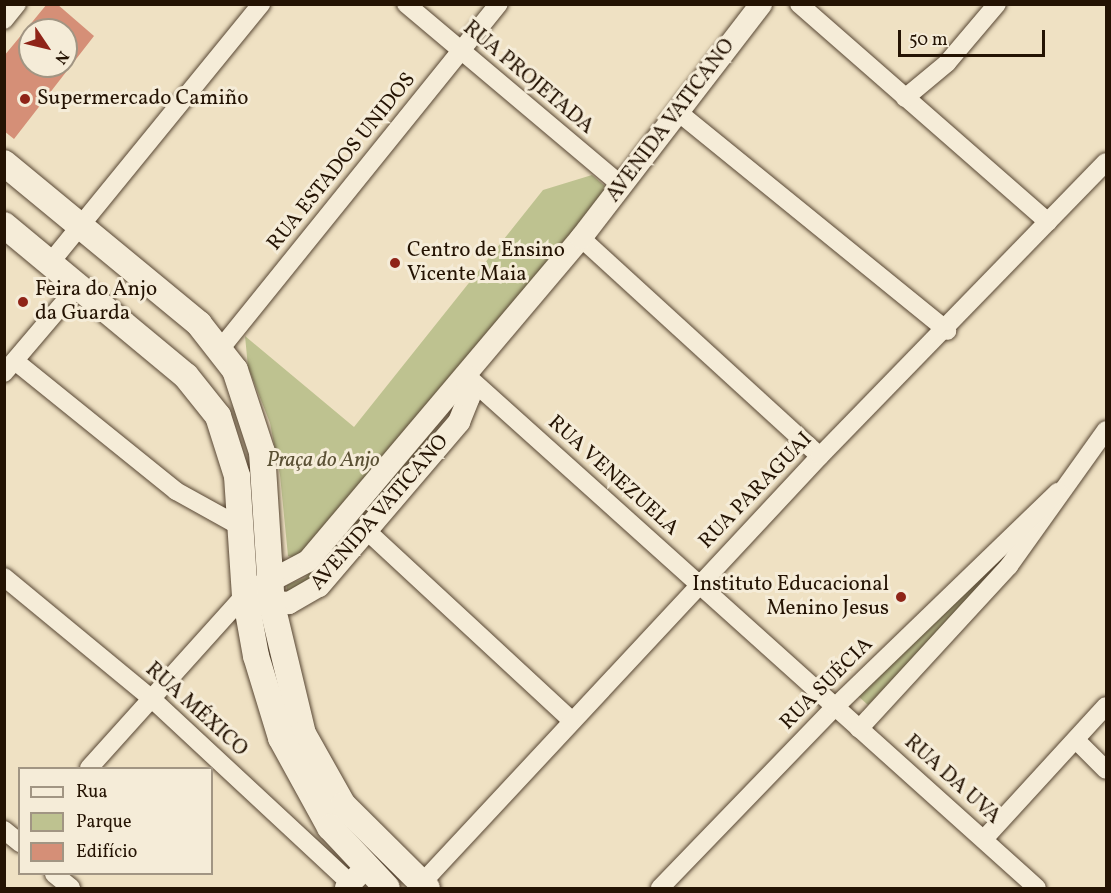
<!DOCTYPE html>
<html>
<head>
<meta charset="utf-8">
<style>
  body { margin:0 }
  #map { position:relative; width:1111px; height:893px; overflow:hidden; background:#efe1c3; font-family:Vollkorn,serif }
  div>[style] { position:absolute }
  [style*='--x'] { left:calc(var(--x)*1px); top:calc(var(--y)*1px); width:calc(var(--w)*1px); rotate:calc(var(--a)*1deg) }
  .green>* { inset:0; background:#bec290 }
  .building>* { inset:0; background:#d58f77 }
  .roads { filter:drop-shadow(0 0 2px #574633) drop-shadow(0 0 2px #574633) }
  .minor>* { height:18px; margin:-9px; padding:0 9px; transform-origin:9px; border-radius:9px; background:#f5ecd8 }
  .tertiary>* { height:22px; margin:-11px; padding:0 11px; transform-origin:11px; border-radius:11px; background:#f5ecd8 }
  .secondary>* { height:26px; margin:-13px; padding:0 13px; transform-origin:13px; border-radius:13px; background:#f5ecd8 }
  .dots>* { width:16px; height:16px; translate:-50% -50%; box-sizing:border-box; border:3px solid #f5ecd8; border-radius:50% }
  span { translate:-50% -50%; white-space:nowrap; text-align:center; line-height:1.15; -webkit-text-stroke:6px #f5ecd8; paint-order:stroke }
  .street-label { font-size:21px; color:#241303 }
  .poi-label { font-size:21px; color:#241303 }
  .left { translate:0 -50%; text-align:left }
  .right { translate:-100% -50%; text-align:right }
  .park-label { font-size:21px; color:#5a5034; font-style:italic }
  .frame { position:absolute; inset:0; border:6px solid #241303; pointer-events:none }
  .legend { position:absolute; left:18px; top:767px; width:195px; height:108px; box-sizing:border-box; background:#f5ecd8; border:2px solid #a19583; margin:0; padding:8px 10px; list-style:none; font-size:18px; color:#241303 }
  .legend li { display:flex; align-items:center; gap:12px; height:30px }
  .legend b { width:30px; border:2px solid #a19583 }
  .north { position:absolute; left:18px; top:18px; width:60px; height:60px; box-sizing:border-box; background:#f5ecd8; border:2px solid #a19583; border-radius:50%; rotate:125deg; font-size:16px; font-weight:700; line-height:24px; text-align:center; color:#241303 }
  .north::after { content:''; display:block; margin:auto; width:21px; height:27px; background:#8f2418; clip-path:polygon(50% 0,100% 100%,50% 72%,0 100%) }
  .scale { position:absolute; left:898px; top:30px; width:147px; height:27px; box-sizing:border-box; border:3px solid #241303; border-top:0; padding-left:8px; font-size:18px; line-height:21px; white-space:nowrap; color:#241303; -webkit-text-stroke:4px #f5ecd8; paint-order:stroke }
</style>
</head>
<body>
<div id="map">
  <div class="green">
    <div style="clip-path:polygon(592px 175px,607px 188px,602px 199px,300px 559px,288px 556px,280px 475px,270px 423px,248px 367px,245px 336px,354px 427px,543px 190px)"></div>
    <div style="clip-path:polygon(454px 405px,305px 592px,287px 597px,287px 585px,305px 578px)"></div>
    <div style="clip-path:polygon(1015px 538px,1010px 555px,868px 705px,858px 696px)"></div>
  </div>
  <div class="building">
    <div style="clip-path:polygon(evenodd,47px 4px,57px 4px,94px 36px,14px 139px,4px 131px,4px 56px,47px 4px,30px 30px,66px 30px,66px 66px,30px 66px,30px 30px)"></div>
  </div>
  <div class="roads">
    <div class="minor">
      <div style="--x:406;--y:4;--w:282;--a:40.1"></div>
      <div style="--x:799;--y:4;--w:331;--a:41.2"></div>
      <div style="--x:4;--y:20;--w:21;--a:-51"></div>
      <div style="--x:905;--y:98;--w:55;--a:-39.8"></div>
      <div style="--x:947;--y:63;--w:77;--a:-49.7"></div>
      <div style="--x:678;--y:112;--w:347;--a:39.1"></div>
      <div style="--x:581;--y:238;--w:323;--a:42.4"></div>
      <div style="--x:50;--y:263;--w:334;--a:-50.8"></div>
      <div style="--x:221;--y:348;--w:442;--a:-51.1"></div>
      <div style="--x:15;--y:361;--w:207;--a:38.9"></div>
      <div style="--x:176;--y:491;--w:74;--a:29"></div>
      <div style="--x:4;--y:373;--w:114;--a:-49.6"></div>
      <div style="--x:467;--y:376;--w:766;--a:41.93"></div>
      <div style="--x:367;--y:531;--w:278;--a:42.8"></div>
      <div style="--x:4;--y:577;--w:190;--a:39.5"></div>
      <div style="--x:151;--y:698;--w:273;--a:42.9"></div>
      <div style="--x:859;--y:729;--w:222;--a:-47.4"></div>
      <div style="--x:1009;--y:566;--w:167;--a:-54.5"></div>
      <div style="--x:1076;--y:740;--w:42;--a:45"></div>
      <div style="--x:89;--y:768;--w:233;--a:-48"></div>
      <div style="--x:4;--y:830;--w:21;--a:39"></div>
      <div style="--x:984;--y:839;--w:180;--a:-47.5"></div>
      <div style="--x:54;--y:874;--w:22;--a:39"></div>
      <div style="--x:421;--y:884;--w:585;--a:-47.01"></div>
      <div style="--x:820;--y:456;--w:410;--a:-45.8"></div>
      <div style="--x:660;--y:888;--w:252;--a:-46"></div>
      <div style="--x:835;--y:707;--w:310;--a:-44"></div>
    </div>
    <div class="tertiary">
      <div style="--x:255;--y:589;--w:60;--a:-27.8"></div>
      <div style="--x:308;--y:561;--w:423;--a:-49.8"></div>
      <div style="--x:581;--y:238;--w:295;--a:-52.4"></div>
      <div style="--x:255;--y:599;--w:34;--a:7"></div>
      <div style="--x:289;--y:603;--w:34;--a:-30"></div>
      <div style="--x:319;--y:586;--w:216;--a:-49.5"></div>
      <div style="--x:459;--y:422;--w:27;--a:-68"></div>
      <div style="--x:469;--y:397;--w:21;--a:-95"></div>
      <div style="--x:346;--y:888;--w:28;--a:-46"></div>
    </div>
    <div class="secondary">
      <div style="--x:4;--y:163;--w:253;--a:39.5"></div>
      <div style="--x:199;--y:324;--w:58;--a:52"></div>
      <div style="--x:235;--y:370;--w:86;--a:71.8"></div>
      <div style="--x:262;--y:452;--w:153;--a:86.3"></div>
      <div style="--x:272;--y:605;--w:133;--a:76.5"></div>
      <div style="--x:303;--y:734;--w:81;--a:60.6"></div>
      <div style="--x:343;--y:805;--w:118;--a:44.7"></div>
      <div style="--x:4;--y:225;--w:236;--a:39.7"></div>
      <div style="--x:186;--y:376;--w:51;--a:51.3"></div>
      <div style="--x:218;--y:416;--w:63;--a:72.4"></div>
      <div style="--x:237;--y:476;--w:119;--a:86.2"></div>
      <div style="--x:245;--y:595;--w:62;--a:79.8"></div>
      <div style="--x:256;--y:656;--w:86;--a:73"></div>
      <div style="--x:281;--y:738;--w:102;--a:61.2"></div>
      <div style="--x:330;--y:827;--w:83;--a:46.9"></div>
    </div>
  </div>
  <div class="dots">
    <div style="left:25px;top:99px;background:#8f2418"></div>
    <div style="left:395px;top:263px;background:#8f2418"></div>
    <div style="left:23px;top:302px;background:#8f2418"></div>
    <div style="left:901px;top:597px;background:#8f2418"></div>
  </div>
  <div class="street-label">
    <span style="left:528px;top:78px;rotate:40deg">RUA PROJETADA</span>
    <span style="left:671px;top:121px;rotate:-53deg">AVENIDA VATICANO</span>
    <span style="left:342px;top:162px;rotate:-51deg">RUA ESTADOS UNIDOS</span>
    <span style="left:613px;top:476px;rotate:42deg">RUA VENEZUELA</span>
    <span style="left:756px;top:491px;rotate:-46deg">RUA PARAGUAI</span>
    <span style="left:380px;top:513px;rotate:-49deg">AVENIDA VATICANO</span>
    <span style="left:827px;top:684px;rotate:-45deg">RUA SUÉCIA</span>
    <span style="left:196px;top:710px;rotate:42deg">RUA MÉXICO</span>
    <span style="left:952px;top:780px;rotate:42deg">RUA DA UVA</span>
  </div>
  <div class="poi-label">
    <span class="left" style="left:37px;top:99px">Supermercado Camiño</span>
    <span class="left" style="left:407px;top:263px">Centro de Ensino<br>Vicente Maia</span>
    <span class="left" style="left:35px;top:302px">Feira do Anjo<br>da Guarda</span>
    <span class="right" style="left:889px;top:597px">Instituto Educacional<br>Menino Jesus</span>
  </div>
  <div class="park-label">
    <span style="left:323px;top:461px">Praça do Anjo</span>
  </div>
  <div class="frame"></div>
  <ul class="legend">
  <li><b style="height:8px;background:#f5ecd8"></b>Rua</li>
  <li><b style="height:16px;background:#bec290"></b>Parque</li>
  <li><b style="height:16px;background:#d58f77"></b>Edifício</li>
  </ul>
  <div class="north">N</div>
  <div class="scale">50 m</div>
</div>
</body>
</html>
